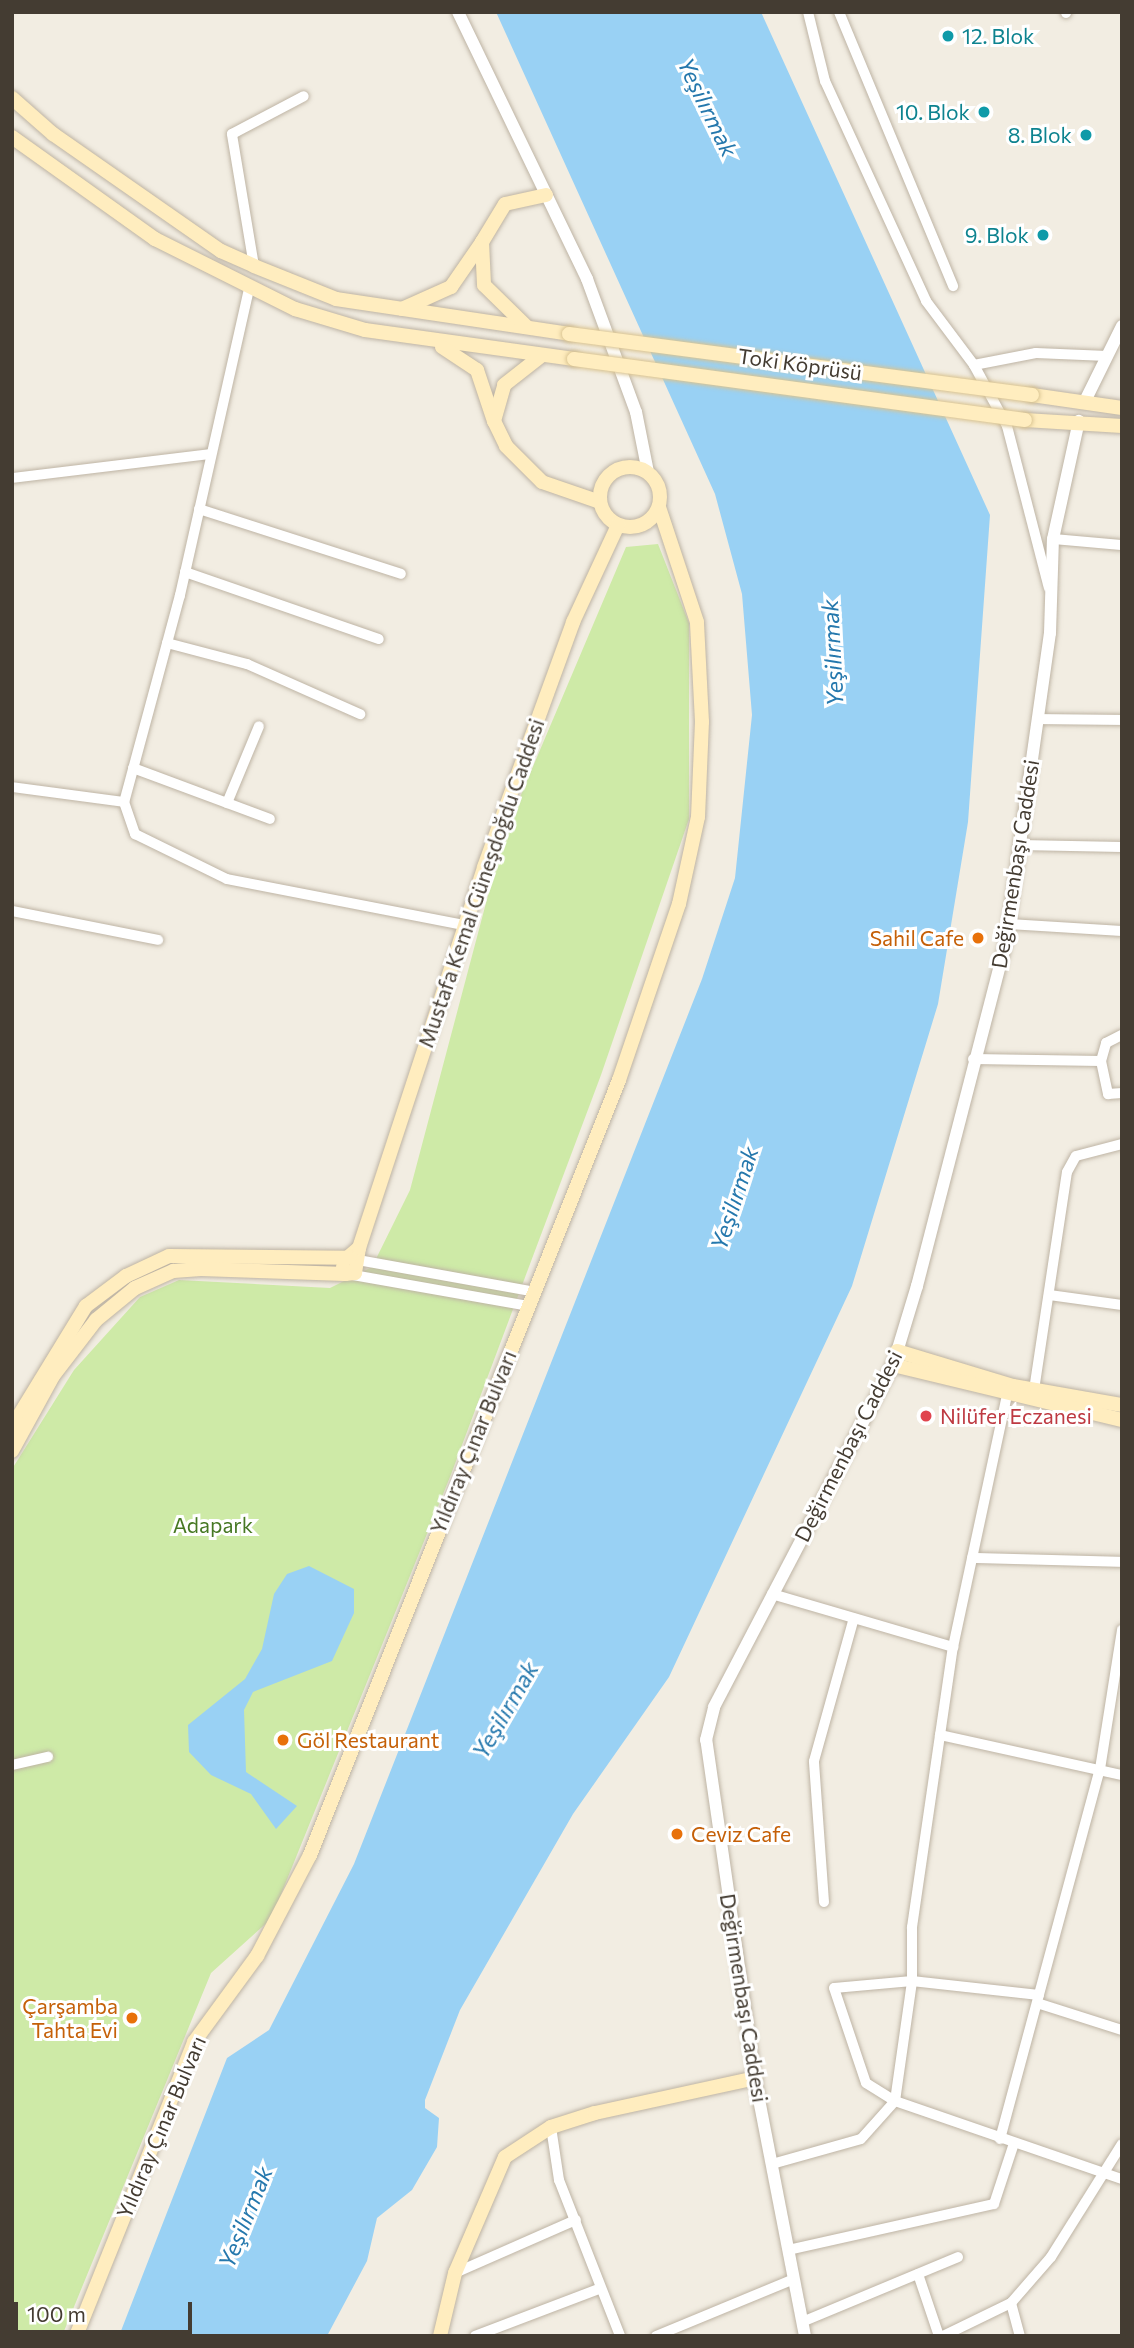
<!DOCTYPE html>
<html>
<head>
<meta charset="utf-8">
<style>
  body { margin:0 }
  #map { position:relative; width:1134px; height:2348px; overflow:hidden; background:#f2ede2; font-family:Commissioner,sans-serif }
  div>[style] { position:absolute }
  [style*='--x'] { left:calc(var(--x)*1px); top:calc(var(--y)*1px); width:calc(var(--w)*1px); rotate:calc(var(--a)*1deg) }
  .green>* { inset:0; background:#ceeaa7 }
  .water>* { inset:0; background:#99d1f4 }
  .roads { filter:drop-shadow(0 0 2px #beb4a4) drop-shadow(0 0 2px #beb4a4) }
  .minor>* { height:10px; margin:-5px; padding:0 5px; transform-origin:5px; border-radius:5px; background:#fff }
  .tertiary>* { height:12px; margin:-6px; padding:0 6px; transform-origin:6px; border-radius:6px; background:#fff }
  .secondary>* { height:14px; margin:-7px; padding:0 7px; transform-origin:7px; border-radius:7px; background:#ffedbf }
  .secondary>.ring { margin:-7px; padding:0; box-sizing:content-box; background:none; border:14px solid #ffedbf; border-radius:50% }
  .bridges { filter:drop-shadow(0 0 2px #d9c390) drop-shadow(0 0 2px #d9c390) }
  .secondary-bridge>* { height:14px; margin:-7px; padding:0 7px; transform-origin:7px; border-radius:7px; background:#ffedbf }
  .dots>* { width:19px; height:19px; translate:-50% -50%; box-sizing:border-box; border:4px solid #fff; border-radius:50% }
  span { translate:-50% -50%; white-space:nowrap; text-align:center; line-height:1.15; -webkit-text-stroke:6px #fff; paint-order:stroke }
  .culture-label { font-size:21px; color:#0d838f }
  .left { translate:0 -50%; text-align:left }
  .right { translate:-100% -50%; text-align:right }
  .street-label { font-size:21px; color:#443c32 }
  .food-label { font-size:21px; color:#c56008 }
  .health-label { font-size:21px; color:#be3a42 }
  .park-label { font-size:21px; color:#467823 }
  .water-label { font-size:23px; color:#2578ad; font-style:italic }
  .frame { position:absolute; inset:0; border:14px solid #443c32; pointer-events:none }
  .scale { position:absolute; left:14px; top:2302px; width:178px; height:32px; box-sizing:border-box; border:4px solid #443c32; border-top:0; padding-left:9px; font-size:21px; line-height:24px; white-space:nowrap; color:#443c32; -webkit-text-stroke:5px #fff; paint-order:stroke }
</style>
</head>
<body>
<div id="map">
  <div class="green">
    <div style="clip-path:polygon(658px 544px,689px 623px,689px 819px,601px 1075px,450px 1477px,271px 1919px,211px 1973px,62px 2336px,12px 2336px,12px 1469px,74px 1370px,140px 1297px,179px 1280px,330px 1288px,372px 1267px,410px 1190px,504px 835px,626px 547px)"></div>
  </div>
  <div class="water">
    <div style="clip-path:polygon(496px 12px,761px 12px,990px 515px,968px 822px,938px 1004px,852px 1286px,669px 1677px,573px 1814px,460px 2010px,425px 2100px,425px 2108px,439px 2118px,437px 2147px,412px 2190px,377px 2218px,367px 2261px,327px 2336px,119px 2336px,227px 2058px,269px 2030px,354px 1864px,702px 979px,735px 878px,752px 715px,742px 594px,715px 494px)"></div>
    <div style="clip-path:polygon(309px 1566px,354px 1589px,354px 1613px,332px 1661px,253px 1692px,244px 1710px,246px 1772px,297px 1806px,276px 1829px,251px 1794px,211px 1775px,189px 1752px,188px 1725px,245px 1679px,262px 1649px,274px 1594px,287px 1574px)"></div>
  </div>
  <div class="roads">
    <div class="minor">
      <div style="--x:808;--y:12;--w:71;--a:76.2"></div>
      <div style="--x:825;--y:81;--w:242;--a:65.3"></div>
      <div style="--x:926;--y:301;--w:80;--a:53.1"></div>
      <div style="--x:974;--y:365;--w:69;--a:61.6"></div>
      <div style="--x:1007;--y:426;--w:167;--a:75.5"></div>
      <div style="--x:839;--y:12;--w:297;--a:67.4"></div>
      <div style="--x:1066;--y:12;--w:1;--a:90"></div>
      <div style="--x:254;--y:266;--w:134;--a:-99.5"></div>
      <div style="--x:232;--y:134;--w:81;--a:-27.8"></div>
      <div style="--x:249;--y:289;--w:314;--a:102.7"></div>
      <div style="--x:180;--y:595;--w:214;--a:105.1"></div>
      <div style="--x:124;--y:802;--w:34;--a:71"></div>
      <div style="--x:135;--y:834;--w:102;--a:26.1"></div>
      <div style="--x:227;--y:879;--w:240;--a:11"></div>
      <div style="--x:974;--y:365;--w:63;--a:-11"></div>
      <div style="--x:1036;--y:353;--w:71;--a:2.4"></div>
      <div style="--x:12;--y:478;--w:200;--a:-6.9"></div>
      <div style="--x:199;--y:509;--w:212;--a:17.8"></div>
      <div style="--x:1053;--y:539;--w:69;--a:5"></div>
      <div style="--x:185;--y:572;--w:205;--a:19.1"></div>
      <div style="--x:167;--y:643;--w:83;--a:14.7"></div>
      <div style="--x:247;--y:664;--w:124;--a:23.9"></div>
      <div style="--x:1038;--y:719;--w:84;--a:0.7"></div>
      <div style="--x:133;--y:768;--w:146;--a:20.4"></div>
      <div style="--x:12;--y:787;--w:113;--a:7.6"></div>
      <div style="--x:227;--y:803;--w:83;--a:-67.4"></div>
      <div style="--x:1020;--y:845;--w:102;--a:1.1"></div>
      <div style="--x:12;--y:911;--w:149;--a:11.2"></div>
      <div style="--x:1009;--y:924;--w:113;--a:3.5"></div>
      <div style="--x:973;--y:1059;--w:128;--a:0.9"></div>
      <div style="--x:1101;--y:1061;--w:34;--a:78"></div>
      <div style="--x:1108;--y:1094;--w:14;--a:-4"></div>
      <div style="--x:1101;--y:1061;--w:19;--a:-74"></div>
      <div style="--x:1106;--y:1043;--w:18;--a:-27"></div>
      <div style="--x:358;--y:1260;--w:180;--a:10.2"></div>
      <div style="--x:353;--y:1275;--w:179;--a:10"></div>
      <div style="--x:1049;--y:1295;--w:74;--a:7.8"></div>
      <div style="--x:1034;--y:1390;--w:220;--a:-81.4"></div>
      <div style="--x:1067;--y:1172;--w:18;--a:-61"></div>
      <div style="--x:1076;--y:1156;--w:48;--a:-14.6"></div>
      <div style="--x:972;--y:1558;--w:150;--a:1.5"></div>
      <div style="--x:772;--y:1594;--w:189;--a:16.3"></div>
      <div style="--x:940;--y:1735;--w:186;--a:12.4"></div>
      <div style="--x:12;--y:1765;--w:37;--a:-13"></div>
      <div style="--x:824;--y:1902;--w:141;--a:-94.1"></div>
      <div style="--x:814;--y:1761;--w:148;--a:-74.4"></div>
      <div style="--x:1039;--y:1995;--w:128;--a:-173.7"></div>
      <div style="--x:912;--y:1981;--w:78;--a:174.9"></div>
      <div style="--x:834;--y:1988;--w:100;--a:71.4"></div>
      <div style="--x:866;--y:2083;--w:34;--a:32"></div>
      <div style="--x:895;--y:2101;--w:240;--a:19"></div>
      <div style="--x:1037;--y:2003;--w:89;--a:17.6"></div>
      <div style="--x:551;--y:2127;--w:54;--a:81.4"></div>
      <div style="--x:559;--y:2180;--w:168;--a:68.6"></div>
      <div style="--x:1000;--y:2139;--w:383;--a:-74.9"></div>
      <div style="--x:1100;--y:1769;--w:141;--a:-81"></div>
      <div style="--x:772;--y:2164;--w:92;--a:-15.7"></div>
      <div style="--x:861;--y:2139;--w:51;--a:-48.2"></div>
      <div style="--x:895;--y:2101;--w:121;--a:-81.9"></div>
      <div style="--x:912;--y:1981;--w:54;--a:-90"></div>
      <div style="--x:912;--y:1927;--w:283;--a:-81.7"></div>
      <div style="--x:953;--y:1647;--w:257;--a:-77.9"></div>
      <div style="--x:788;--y:2250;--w:211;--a:-12.6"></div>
      <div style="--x:994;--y:2204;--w:64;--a:-71.8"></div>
      <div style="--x:455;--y:2273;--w:132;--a:-23.7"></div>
      <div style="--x:918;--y:2274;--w:65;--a:71.3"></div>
      <div style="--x:1011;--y:2303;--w:34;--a:75"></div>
      <div style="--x:802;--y:2322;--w:169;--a:-22.6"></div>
      <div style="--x:475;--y:2336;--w:133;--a:-20.8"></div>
      <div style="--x:656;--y:2336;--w:149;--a:-22.4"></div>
      <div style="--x:943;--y:2336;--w:76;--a:-25.9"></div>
      <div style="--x:1011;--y:2303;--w:61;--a:-49"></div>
      <div style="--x:1051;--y:2257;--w:133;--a:-57.9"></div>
    </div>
    <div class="tertiary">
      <div style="--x:458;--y:12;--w:297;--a:64.2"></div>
      <div style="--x:587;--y:279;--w:142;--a:69.8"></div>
      <div style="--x:636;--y:412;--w:61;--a:78.7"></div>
      <div style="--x:1084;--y:403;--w:86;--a:-63.7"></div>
      <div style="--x:805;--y:2336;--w:263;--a:-101"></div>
      <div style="--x:755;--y:2078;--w:342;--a:-98.2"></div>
      <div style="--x:706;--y:1740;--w:34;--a:-76"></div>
      <div style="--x:714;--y:1707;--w:386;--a:-62.4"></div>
      <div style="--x:893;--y:1365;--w:83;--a:-73.1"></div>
      <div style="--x:917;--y:1286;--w:355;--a:-75.5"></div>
      <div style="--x:1006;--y:942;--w:312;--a:-81.9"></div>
      <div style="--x:1050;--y:633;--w:94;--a:-88.2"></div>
      <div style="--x:1053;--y:539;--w:121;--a:-77.6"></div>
    </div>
    <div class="secondary">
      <div style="--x:12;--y:98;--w:55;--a:41.3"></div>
      <div style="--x:53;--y:134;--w:205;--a:34.9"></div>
      <div style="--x:221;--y:251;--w:36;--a:24"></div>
      <div style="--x:254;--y:266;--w:88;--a:21.9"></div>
      <div style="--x:336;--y:299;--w:236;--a:8.5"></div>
      <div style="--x:12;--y:137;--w:176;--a:35.5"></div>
      <div style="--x:155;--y:239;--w:157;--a:26.6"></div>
      <div style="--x:295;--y:309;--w:73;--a:16.7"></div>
      <div style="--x:365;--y:330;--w:211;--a:7.9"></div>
      <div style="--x:482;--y:242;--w:44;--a:-58.8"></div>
      <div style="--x:505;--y:204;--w:42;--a:-12.4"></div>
      <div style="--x:402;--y:309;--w:54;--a:-24.2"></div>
      <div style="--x:451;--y:287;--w:55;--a:-55.4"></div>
      <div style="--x:482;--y:242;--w:43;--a:87.3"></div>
      <div style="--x:484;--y:285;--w:60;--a:44.3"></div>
      <div style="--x:442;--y:347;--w:42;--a:33.3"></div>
      <div style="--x:477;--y:370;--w:54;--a:71.6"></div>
      <div style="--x:494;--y:421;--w:37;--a:-74"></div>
      <div style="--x:504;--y:385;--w:47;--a:-38.1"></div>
      <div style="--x:1032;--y:395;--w:91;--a:8.2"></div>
      <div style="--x:1025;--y:420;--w:97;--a:3.5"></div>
      <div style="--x:494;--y:421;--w:28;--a:64"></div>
      <div style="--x:506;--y:446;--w:51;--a:45"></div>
      <div style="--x:542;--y:482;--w:61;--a:19"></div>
      <div class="ring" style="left:600px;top:467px;width:46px;height:46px"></div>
      <div style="--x:343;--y:1267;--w:7;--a:74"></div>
      <div style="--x:345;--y:1274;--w:10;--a:-6"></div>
      <div style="--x:355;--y:1273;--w:25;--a:-81"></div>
      <div style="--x:897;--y:1351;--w:121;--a:16.8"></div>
      <div style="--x:1013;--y:1386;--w:111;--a:9.9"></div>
      <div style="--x:893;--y:1365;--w:236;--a:13.5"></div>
      <div style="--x:12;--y:1427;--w:142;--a:-58.6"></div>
      <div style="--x:86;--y:1306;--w:50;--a:-36.9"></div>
      <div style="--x:126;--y:1276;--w:47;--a:-24.9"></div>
      <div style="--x:169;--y:1256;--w:178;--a:0.6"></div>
      <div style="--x:347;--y:1258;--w:16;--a:-40"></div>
      <div style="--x:359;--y:1248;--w:401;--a:-71.8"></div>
      <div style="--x:484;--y:867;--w:261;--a:-70"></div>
      <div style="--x:573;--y:622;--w:107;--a:-65.1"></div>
      <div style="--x:12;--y:1451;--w:85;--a:-61.3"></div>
      <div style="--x:53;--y:1376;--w:71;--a:-52.5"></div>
      <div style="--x:96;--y:1320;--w:50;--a:-39.4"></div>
      <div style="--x:135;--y:1288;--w:42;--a:-24.1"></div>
      <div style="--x:173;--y:1271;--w:28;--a:-4"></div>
      <div style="--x:201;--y:1269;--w:144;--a:2"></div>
      <div style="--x:76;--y:2336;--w:317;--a:-68.1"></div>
      <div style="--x:194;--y:2042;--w:107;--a:-53.8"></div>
      <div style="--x:257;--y:1956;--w:114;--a:-62.3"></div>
      <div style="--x:310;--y:1855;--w:834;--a:-68.26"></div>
      <div style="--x:619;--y:1080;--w:186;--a:-71.2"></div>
      <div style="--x:679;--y:904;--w:89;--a:-77.7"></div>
      <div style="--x:698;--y:817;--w:95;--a:-87.6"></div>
      <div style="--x:702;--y:722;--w:100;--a:-92.9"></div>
      <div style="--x:697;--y:622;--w:121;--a:-108.3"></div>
      <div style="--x:440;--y:2336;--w:65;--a:-76.6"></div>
      <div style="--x:455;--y:2273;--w:126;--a:-66.7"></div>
      <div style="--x:505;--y:2157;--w:55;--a:-33.1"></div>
      <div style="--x:551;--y:2127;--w:46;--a:-17.7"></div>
      <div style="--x:595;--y:2113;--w:164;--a:-12.3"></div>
    </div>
  </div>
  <div class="bridges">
    <div class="secondary-bridge">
      <div style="--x:569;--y:334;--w:467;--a:7.5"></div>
      <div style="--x:574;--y:359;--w:455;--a:7.7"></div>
    </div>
  </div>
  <div class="dots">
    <div style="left:948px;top:36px;background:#0f9aa8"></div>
    <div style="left:984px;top:112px;background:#0f9aa8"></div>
    <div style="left:1086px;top:135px;background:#0f9aa8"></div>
    <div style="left:1043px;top:235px;background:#0f9aa8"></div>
    <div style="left:978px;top:938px;background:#e8710a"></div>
    <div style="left:926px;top:1416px;background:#e0444e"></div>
    <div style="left:283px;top:1740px;background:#e8710a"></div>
    <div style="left:677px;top:1834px;background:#e8710a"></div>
    <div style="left:132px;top:2018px;background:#e8710a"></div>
  </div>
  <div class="culture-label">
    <span class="left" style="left:962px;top:36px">12. Blok</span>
    <span class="right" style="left:970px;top:112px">10. Blok</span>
    <span class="right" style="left:1072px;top:135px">8. Blok</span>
    <span class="right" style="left:1029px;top:235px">9. Blok</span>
  </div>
  <div class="street-label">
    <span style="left:800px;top:364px;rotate:8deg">Toki Köprüsü</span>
    <span style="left:1015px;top:864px;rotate:-81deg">Değirmenbaşı Caddesi</span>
    <span style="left:481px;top:883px;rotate:-71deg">Mustafa Kemal Güneşdoğdu Caddesi</span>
    <span style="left:473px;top:1442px;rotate:-68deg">Yıldıray Çınar Bulvarı</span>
    <span style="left:848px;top:1446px;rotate:-63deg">Değirmenbaşı Caddesi</span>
    <span style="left:744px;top:1998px;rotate:81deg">Değirmenbaşı Caddesi</span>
    <span style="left:161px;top:2127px;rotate:-67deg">Yıldıray Çınar Bulvarı</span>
  </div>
  <div class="food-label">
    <span class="right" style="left:964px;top:938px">Sahil Cafe</span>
    <span class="left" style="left:297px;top:1740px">Göl Restaurant</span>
    <span class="left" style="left:691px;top:1834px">Ceviz Cafe</span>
    <span class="right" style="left:118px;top:2018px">Çarşamba<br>Tahta Evi</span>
  </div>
  <div class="health-label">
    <span class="left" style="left:940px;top:1416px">Nilüfer Eczanesi</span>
  </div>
  <div class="park-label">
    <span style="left:213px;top:1525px">Adapark</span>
  </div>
  <div class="water-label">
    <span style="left:708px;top:107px;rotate:64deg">Yeşilırmak</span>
    <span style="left:832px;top:653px;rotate:-93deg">Yeşilırmak</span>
    <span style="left:734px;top:1198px;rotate:-72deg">Yeşilırmak</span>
    <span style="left:505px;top:1710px;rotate:-60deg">Yeşilırmak</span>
    <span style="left:245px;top:2217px;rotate:-68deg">Yeşilırmak</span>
  </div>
  <div class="frame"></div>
  <div class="scale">100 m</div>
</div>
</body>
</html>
